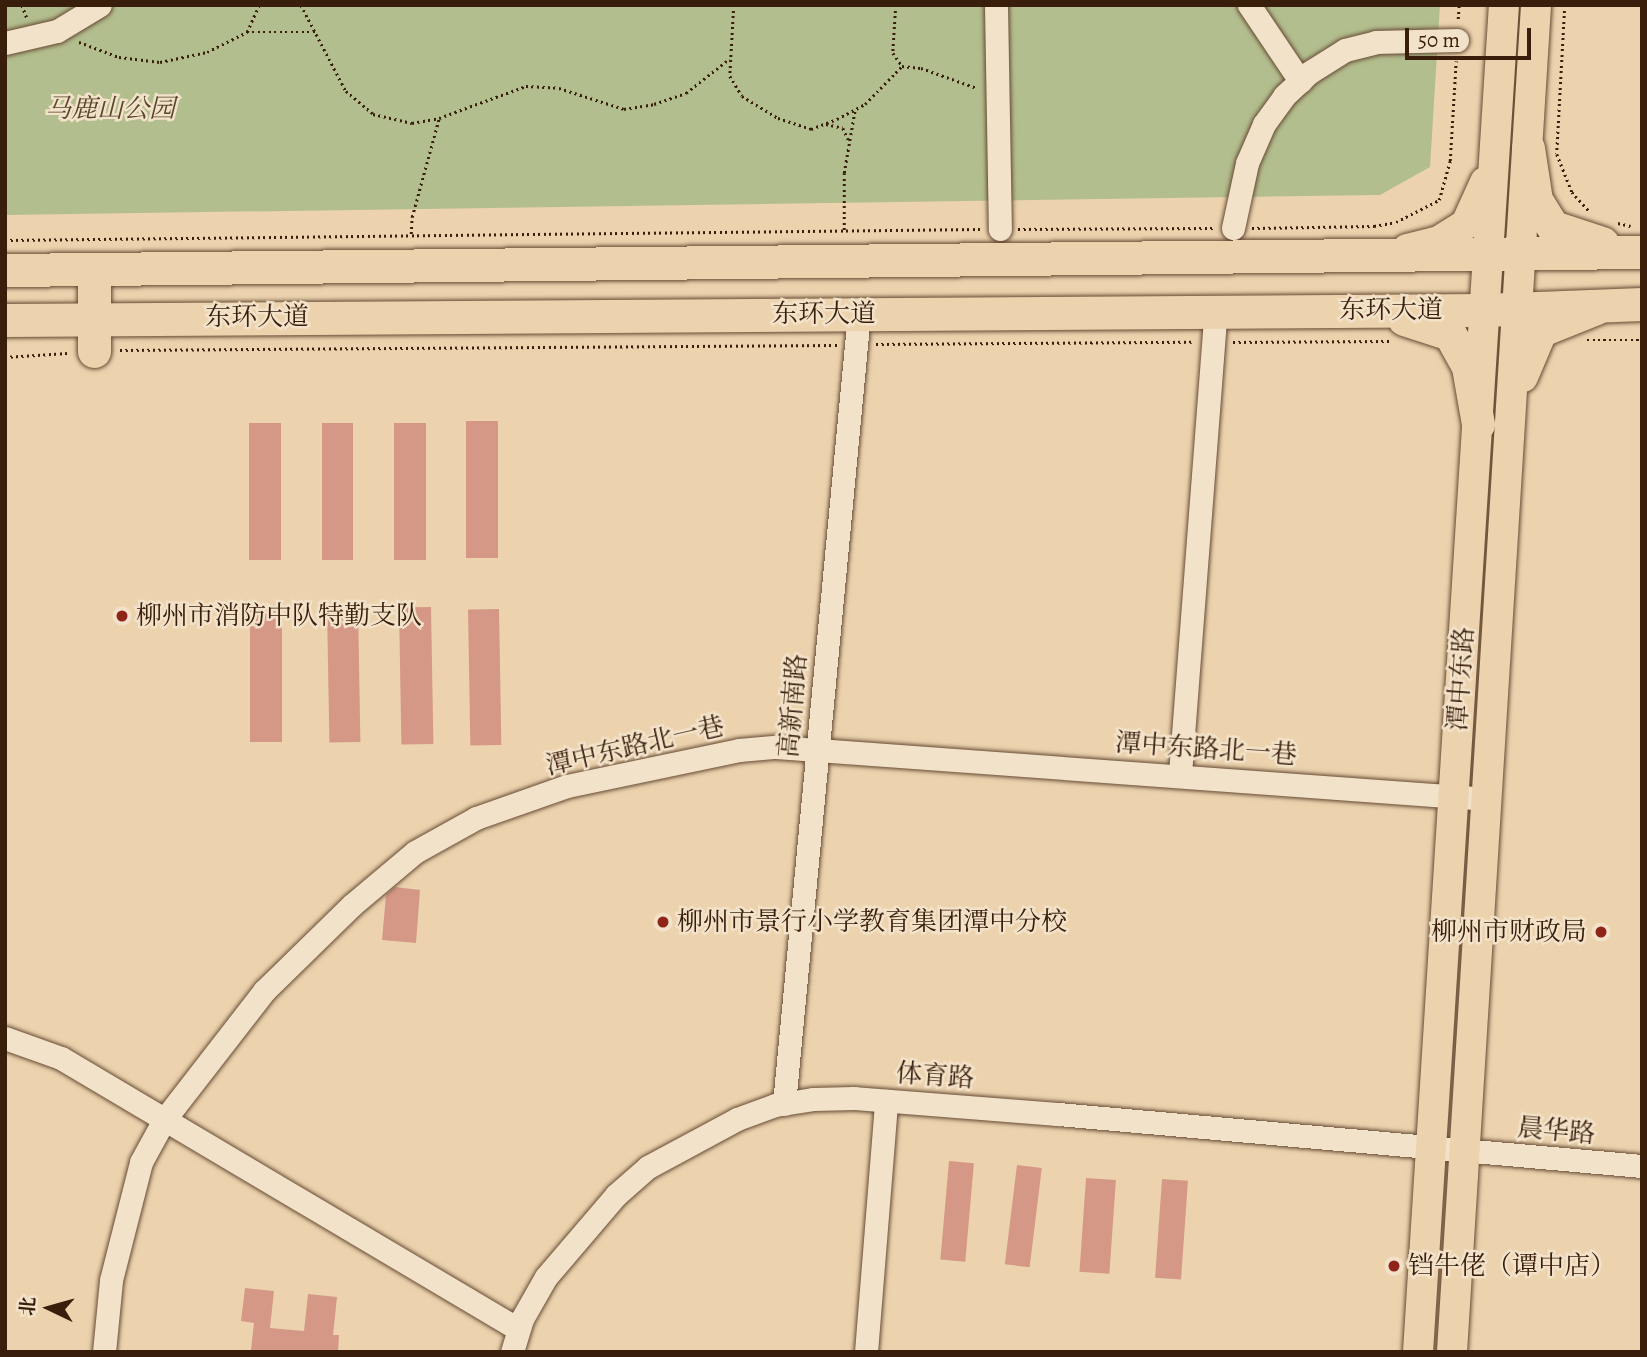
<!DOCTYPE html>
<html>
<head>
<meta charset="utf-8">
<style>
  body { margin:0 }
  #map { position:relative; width:1647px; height:1357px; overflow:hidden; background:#ecd3ae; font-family:Alegreya,"Noto Serif SC",serif }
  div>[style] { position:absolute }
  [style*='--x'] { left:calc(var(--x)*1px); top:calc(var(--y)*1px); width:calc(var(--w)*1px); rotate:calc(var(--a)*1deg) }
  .green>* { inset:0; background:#b3be8e }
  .building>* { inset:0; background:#d59886; transform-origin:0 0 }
  .path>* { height:2.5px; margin-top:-1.25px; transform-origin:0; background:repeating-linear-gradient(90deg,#391e0c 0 2px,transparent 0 5.5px) }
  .roads { filter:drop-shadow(0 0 2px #664b34) drop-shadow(0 0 2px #664b34) }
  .minor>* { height:23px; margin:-11.5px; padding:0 11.5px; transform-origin:11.5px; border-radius:11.5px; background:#f3e2ca }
  .major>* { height:30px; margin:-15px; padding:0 15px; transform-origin:15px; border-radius:15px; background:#ecd3ae }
  .highway>* { height:33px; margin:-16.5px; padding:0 16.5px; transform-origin:16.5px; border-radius:16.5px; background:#ecd3ae }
  .dots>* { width:19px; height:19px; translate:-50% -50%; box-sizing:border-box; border:4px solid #f3e2ca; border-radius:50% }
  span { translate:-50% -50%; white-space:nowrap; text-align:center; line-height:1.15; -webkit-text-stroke:5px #f3e2ca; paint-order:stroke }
  .park-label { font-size:26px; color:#58462c; font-style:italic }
  .street-label { font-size:26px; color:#391e0c }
  .poi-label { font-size:26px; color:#391e0c }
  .left { translate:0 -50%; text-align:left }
  .right { translate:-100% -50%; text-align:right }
  .frame { position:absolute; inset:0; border:7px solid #391e0c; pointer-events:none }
  .north { position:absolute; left:14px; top:1273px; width:70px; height:70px; -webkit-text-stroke:5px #f3e2ca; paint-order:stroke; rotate:275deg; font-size:19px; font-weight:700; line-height:28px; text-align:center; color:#391e0c }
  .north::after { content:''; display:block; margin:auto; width:24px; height:32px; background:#391e0c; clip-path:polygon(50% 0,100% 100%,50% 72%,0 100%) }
  .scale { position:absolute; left:1405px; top:28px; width:126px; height:32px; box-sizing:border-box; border:4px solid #391e0c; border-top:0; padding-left:9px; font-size:21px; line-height:24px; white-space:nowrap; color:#391e0c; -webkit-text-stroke:5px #f3e2ca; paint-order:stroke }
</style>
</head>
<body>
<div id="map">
  <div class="green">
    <div style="clip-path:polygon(5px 5px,1440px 5px,1430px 167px,1380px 195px,5px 215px)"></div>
  </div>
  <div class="building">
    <div style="left:466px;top:421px;width:32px;height:137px"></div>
    <div style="left:249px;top:423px;width:32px;height:137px"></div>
    <div style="left:322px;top:423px;width:31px;height:137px"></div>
    <div style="left:394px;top:423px;width:32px;height:137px"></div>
    <div style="left:250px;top:605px;width:32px;height:137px"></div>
    <div style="left:358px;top:605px;width:137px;height:31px;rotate:89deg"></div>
    <div style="left:431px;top:607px;width:137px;height:32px;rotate:89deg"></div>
    <div style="left:499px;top:609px;width:136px;height:31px;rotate:89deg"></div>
    <div style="clip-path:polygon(395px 887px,420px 890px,416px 943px,382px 940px,386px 895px)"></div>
    <div style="left:949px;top:1161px;width:25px;height:99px;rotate:5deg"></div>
    <div style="left:1017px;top:1165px;width:25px;height:100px;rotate:7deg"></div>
    <div style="left:1086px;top:1178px;width:30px;height:94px;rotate:4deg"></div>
    <div style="left:1162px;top:1179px;width:26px;height:99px;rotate:4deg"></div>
    <div style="clip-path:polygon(245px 1288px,274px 1291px,270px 1328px,304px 1331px,308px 1294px,337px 1297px,333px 1335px,339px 1335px,338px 1352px,251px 1350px,254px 1323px,241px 1321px)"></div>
  </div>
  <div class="path">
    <div style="--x:22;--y:5;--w:14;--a:69"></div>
    <div style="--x:301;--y:5;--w:97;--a:62.4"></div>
    <div style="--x:346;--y:91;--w:35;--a:40"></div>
    <div style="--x:373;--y:114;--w:40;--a:13"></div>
    <div style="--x:412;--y:123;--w:27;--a:-10"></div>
    <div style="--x:439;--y:118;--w:93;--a:-20.2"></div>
    <div style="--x:526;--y:86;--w:33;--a:3"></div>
    <div style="--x:559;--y:88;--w:68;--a:17.9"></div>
    <div style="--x:624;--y:109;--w:30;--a:-9"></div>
    <div style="--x:654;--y:104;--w:34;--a:-19"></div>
    <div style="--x:686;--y:93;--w:55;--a:-38.3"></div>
    <div style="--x:734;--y:5;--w:71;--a:93.2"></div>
    <div style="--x:730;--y:76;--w:23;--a:59"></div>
    <div style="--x:742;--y:96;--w:42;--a:31.4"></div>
    <div style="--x:778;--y:118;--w:35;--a:18"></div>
    <div style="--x:811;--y:129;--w:28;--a:-21"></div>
    <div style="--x:837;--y:119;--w:32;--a:-28"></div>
    <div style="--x:865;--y:104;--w:53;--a:-45.8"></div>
    <div style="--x:902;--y:66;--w:19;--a:6"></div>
    <div style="--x:921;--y:68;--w:59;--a:19.7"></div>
    <div style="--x:896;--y:5;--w:48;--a:93.6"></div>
    <div style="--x:893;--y:53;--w:16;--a:55"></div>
    <div style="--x:1565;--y:5;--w:149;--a:93.1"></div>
    <div style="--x:1557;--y:154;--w:41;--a:68.5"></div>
    <div style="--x:1572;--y:192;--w:25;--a:48"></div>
    <div style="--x:1458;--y:19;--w:14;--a:-86"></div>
    <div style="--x:247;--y:32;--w:69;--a:0"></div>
    <div style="--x:79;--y:42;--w:43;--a:20.6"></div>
    <div style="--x:119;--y:57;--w:41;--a:7"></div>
    <div style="--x:160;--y:62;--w:48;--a:-12"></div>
    <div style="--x:207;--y:52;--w:45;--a:-26.6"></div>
    <div style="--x:247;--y:32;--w:30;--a:-66"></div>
    <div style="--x:826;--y:124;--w:17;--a:13"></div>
    <div style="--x:843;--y:128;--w:14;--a:65"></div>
    <div style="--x:1618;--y:223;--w:13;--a:13"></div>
    <div style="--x:1252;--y:228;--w:122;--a:-0.9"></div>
    <div style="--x:1374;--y:226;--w:22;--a:-10"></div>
    <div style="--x:1396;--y:222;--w:48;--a:-27.1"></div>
    <div style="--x:1439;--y:200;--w:41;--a:-74.2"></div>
    <div style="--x:1450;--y:161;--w:100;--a:-86.6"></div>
    <div style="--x:1018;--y:229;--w:196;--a:-0.3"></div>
    <div style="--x:844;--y:230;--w:57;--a:-90"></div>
    <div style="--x:844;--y:173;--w:65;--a:-80.2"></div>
    <div style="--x:411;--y:234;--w:17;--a:-87"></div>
    <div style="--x:412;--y:217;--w:103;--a:-74.7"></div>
    <div style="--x:5;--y:240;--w:975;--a:-0.65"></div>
    <div style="--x:1587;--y:340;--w:55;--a:0"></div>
    <div style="--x:1233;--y:342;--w:158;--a:-0.4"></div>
    <div style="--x:876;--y:344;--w:319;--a:-0.4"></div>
    <div style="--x:120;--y:350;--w:718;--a:-0.4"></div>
    <div style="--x:5;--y:357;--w:63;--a:-3.6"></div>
  </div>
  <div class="roads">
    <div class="minor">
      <div style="--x:996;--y:5;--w:224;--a:89"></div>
      <div style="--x:1249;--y:5;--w:92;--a:56.1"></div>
      <div style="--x:5;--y:43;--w:53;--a:-13"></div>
      <div style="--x:57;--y:31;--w:50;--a:-31.2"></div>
      <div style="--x:1233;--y:228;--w:66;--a:-77.8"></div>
      <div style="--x:1247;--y:163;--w:43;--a:-66.4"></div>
      <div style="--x:1264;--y:124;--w:34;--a:-54"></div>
      <div style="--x:1284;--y:96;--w:35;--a:-43"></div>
      <div style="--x:1310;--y:72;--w:41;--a:-32.2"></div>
      <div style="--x:1345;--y:50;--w:32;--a:-14"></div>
      <div style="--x:1376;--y:42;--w:81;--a:-1.4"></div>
      <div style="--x:1180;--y:774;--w:464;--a:-85.6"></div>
      <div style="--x:5;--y:1038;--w:59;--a:19.7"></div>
      <div style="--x:61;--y:1058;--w:531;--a:30.67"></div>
      <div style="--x:784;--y:1104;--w:794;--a:-84.58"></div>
      <div style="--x:104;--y:1352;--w:72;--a:-84.4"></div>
      <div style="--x:111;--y:1280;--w:122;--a:-75.7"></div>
      <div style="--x:141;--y:1162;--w:48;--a:-61.3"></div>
      <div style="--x:164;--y:1120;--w:163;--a:-52.2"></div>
      <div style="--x:264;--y:991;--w:123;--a:-44.3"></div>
      <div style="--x:352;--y:905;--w:82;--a:-40.1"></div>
      <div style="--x:415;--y:852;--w:70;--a:-29.1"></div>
      <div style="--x:476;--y:818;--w:96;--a:-19.4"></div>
      <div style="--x:567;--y:786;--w:176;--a:-11.8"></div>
      <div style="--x:739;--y:750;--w:37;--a:-5"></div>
      <div style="--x:776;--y:747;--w:714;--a:4.18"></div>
      <div style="--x:512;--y:1352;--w:34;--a:-73"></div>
      <div style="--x:522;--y:1319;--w:48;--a:-60.3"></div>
      <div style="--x:546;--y:1277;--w:108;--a:-49.5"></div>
      <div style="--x:616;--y:1195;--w:43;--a:-41.2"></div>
      <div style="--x:648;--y:1167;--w:101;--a:-28.3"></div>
      <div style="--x:737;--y:1119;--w:40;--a:-20.2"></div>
      <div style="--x:775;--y:1105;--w:38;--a:-9"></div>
      <div style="--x:813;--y:1099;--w:41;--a:-1.4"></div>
      <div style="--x:854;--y:1098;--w:205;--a:4.5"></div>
      <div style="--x:1058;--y:1114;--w:586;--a:5.09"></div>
      <div style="--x:866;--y:1352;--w:252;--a:-85.4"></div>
    </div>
    <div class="major">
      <div style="--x:1407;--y:249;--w:33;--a:-14"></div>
      <div style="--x:1439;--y:241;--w:32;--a:-32"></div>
      <div style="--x:1466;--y:224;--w:46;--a:-65.7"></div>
      <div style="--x:1523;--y:377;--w:49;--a:-67.1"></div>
      <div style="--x:1542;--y:332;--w:59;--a:-21.8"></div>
      <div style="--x:1418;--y:1352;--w:1350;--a:-86.35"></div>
      <div style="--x:1452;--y:1352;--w:1350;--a:-86.43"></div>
    </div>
    <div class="highway">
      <div style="--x:1528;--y:148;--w:53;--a:81.3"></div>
      <div style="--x:1536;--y:200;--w:32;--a:58"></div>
      <div style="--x:1553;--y:227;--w:52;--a:18.1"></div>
      <div style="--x:5;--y:270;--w:1637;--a:-0.63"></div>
      <div style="--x:1404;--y:319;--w:48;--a:18.1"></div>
      <div style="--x:1450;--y:334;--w:38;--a:61"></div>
      <div style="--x:1468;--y:367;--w:58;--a:80"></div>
      <div style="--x:5;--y:320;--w:1479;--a:-0.39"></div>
      <div style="--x:1484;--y:310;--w:158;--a:-2.2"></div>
      <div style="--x:94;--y:351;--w:82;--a:-90"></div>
    </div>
  </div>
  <div class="dots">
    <div style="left:122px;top:616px;background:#8f2418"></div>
    <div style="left:663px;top:922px;background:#8f2418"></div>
    <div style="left:1601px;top:932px;background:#8f2418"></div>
    <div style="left:1394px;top:1266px;background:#8f2418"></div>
  </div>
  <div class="park-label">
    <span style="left:110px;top:109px">马鹿山公园</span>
  </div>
  <div class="street-label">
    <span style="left:1391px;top:310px">东环大道</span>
    <span style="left:824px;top:314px">东环大道</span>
    <span style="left:257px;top:317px">东环大道</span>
    <span style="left:1461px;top:679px;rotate:-86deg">潭中东路</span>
    <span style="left:793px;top:706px;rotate:-85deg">高新南路</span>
    <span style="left:635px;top:746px;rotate:-13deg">潭中东路北一巷</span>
    <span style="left:1206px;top:749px;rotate:4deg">潭中东路北一巷</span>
    <span style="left:935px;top:1076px;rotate:4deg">体育路</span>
    <span style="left:1556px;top:1131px;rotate:5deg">晨华路</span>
  </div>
  <div class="poi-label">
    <span class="left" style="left:136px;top:616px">柳州市消防中队特勤支队</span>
    <span class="left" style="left:677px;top:922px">柳州市景行小学教育集团潭中分校</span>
    <span class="right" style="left:1587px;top:932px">柳州市财政局</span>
    <span class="left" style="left:1408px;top:1266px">铛牛佬（谭中店）</span>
  </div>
  <div class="frame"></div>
  <div class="north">北</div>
  <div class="scale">50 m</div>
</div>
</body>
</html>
